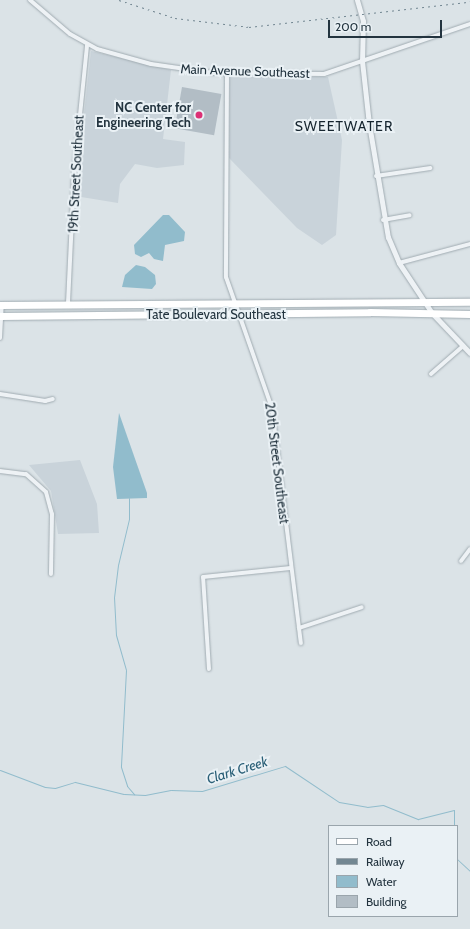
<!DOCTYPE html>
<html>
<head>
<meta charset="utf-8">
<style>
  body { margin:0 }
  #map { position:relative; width:470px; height:929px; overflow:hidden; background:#dbe3e7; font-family:Cabin,sans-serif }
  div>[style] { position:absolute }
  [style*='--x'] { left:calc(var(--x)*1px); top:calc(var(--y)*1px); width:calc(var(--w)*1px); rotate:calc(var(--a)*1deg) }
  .built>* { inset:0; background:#c9d3da }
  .water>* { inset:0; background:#91bccc }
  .stream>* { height:1px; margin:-0.5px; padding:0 0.5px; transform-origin:0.5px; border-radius:0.5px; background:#91bccc }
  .building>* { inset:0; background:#b2bdc5; transform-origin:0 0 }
  .roads { filter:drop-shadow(0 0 1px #a0abb1) drop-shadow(0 0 1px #a0abb1) }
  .minor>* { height:4px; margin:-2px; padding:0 2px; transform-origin:2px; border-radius:2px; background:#eef2f5 }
  .tertiary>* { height:5px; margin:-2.5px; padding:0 2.5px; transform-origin:2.5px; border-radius:2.5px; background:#eef2f5 }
  .primary>* { height:7px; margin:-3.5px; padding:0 3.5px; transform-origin:3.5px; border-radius:3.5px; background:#fff }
  .rail>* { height:1px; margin-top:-0.5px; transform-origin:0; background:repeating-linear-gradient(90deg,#738792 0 2px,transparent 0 6px) }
  .dots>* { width:11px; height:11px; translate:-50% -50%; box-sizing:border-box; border:2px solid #eaf1f5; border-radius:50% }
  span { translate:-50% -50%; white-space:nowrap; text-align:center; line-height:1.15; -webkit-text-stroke:4px #eaf1f5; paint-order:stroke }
  .street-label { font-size:13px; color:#23343f }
  .poi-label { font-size:13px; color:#23343f; font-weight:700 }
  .right { translate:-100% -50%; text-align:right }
  .neighbourhood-label { font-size:14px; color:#16252f; letter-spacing:1px }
  .water-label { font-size:14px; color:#2a5f77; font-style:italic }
  .legend { position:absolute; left:328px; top:825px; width:130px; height:92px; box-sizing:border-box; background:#eaf1f5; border:1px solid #9aa5ac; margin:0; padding:5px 7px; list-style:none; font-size:12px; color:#23343f }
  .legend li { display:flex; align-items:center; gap:8px; height:20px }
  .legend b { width:20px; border:1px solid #9aa5ac }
  .scale { position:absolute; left:328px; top:20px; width:114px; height:18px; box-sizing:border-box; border:2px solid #23343f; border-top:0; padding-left:5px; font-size:12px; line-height:14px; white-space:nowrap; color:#23343f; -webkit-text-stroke:3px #eaf1f5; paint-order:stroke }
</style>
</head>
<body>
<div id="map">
  <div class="built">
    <div style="clip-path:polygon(91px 51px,171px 70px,163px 139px,185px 142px,184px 165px,157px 168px,135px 164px,120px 184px,118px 203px,75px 196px)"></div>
    <div style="clip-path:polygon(230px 76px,328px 77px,342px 140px,336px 235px,322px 245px,297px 228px,229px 158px)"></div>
    <div style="clip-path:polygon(80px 460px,97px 504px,99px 533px,58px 534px,51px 491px,29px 465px)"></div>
  </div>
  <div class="water">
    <div style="clip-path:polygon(163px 215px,169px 215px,185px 232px,184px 241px,165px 245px,163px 261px,154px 259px,149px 253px,141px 257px,135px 254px,134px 245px)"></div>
    <div style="clip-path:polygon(136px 265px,145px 267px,155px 275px,156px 284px,152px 289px,122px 287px,125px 275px)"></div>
    <div style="clip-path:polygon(119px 413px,147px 493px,147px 498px,117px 499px,113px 467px)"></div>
  </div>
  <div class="stream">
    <div style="--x:129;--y:498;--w:21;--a:90"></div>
    <div style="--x:129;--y:519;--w:47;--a:103.4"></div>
    <div style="--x:118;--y:565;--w:32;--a:97"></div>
    <div style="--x:114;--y:597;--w:38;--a:87"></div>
    <div style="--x:116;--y:635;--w:36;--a:74"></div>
    <div style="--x:126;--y:670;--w:97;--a:93"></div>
    <div style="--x:121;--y:767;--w:20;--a:72"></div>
    <div style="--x:127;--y:786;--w:11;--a:49"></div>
    <div style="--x:0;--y:770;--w:48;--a:20.7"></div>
    <div style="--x:45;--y:787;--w:10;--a:6"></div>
    <div style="--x:55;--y:788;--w:21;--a:-17"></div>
    <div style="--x:75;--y:782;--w:50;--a:13.8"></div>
    <div style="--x:124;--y:794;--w:21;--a:3"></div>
    <div style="--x:145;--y:795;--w:26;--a:-11"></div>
    <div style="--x:171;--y:790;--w:31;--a:2"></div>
    <div style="--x:202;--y:791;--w:87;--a:-16.8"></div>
    <div style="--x:285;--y:766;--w:65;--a:33.7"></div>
    <div style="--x:339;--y:802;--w:28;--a:10"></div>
    <div style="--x:367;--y:807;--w:16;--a:-7"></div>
    <div style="--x:383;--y:805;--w:38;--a:22"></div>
    <div style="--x:418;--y:819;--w:37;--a:-14"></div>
    <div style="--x:454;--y:810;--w:16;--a:90"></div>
    <div style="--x:457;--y:859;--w:18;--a:43"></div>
  </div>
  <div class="building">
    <div style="left:182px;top:87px;width:40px;height:42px;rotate:10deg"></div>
  </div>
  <div class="roads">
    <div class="minor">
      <div style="--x:30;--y:0;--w:52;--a:40.4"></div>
      <div style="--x:70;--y:34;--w:31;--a:29"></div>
      <div style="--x:97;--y:49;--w:56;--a:15.5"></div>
      <div style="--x:151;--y:64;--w:63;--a:8.3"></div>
      <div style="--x:213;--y:73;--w:111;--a:0.5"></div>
      <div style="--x:324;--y:74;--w:154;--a:-18.9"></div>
      <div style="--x:227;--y:73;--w:204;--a:90.3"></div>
      <div style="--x:226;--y:277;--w:139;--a:70.7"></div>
      <div style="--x:272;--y:408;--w:237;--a:83"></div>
      <div style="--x:376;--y:176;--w:55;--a:-8.4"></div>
      <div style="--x:383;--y:220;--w:27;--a:-10"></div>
      <div style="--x:399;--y:263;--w:73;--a:-15"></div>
      <div style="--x:68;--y:303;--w:129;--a:-87.3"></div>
      <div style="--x:74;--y:174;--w:130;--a:-84.2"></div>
      <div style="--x:0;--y:338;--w:33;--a:-87"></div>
      <div style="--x:431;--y:374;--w:43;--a:-41.2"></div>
      <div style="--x:0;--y:394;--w:46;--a:8.8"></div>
      <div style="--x:45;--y:401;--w:8;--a:-14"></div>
      <div style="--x:0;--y:471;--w:26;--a:7"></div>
      <div style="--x:26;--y:474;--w:27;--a:42"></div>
      <div style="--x:46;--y:492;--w:23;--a:75"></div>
      <div style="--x:52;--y:514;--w:60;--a:91"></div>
      <div style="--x:461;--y:561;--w:15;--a:-53"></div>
      <div style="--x:299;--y:628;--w:66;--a:-18.4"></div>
      <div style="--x:209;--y:669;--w:92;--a:-93.7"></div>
      <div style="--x:203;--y:577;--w:88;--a:-5.8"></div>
    </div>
    <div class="tertiary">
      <div style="--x:357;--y:0;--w:22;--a:74"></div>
      <div style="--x:363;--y:21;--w:40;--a:91.4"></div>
      <div style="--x:362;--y:61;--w:63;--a:83.7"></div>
      <div style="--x:369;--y:124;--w:115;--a:80.5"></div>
      <div style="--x:388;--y:237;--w:28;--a:67"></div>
      <div style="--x:399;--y:263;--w:60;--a:56.6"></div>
      <div style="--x:432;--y:313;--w:55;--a:46.5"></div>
    </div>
    <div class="primary">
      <div style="--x:0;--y:305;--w:470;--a:-0.4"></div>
      <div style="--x:0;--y:316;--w:370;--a:-0.6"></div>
      <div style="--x:370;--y:312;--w:100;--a:1.1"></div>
    </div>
  </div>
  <div class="rail">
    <div style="--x:119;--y:0;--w:59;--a:17.8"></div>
    <div style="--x:175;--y:18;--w:75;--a:6.9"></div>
    <div style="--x:249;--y:27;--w:222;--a:-6.5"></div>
  </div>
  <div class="dots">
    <div style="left:199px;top:115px;background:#dc3075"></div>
  </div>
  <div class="street-label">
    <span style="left:245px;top:71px;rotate:2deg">Main Avenue Southeast</span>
    <span style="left:76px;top:174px;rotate:-87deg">19th Street Southeast</span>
    <span style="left:216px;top:314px">Tate Boulevard Southeast</span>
    <span style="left:277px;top:463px;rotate:83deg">20th Street Southeast</span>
  </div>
  <div class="poi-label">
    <span class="right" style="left:191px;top:115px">NC Center for<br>Engineering Tech</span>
  </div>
  <div class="neighbourhood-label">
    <span style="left:344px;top:126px">SWEETWATER</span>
  </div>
  <div class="water-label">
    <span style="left:237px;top:770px;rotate:-17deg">Clark Creek</span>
  </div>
  <ul class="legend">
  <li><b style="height:5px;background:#fff"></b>Road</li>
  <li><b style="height:5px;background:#738792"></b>Railway</li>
  <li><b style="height:11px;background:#91bccc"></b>Water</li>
  <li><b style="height:11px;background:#b2bdc5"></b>Building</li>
  </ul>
  <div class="scale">200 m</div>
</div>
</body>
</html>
